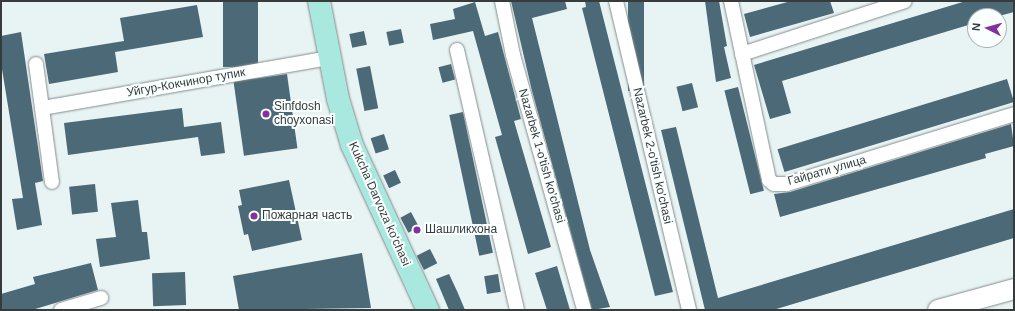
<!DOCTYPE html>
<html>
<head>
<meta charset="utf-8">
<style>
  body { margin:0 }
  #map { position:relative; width:1015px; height:311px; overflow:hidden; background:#e8f3f4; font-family:Arial,sans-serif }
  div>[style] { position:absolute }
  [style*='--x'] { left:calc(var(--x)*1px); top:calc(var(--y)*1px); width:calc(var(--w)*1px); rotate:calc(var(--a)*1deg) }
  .building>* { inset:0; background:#4b6976; transform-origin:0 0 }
  .roads { filter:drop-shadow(0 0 1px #838c8d) drop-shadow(0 0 1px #838c8d) }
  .minor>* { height:14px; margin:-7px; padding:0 7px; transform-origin:7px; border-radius:7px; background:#fff }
  .secondary>* { height:20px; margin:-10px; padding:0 10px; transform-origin:10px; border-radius:10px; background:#fff }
  .primary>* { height:22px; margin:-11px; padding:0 11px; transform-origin:11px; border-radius:11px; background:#a9e8de }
  .dots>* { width:11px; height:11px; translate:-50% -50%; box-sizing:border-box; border:2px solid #faffff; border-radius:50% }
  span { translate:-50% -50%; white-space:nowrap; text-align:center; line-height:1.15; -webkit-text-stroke:4px #faffff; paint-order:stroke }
  .street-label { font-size:12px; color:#373b3c }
  .poi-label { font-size:12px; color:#373b3c }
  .left { translate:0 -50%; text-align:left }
  .frame { position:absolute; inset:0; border:2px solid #373b3c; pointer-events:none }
  .north { position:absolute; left:967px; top:8px; width:40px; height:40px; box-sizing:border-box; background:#faffff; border:1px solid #acb1b1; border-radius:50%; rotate:276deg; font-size:11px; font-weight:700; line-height:16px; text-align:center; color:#373b3c }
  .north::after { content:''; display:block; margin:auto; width:14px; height:18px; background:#84309e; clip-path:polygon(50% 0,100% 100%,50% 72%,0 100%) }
</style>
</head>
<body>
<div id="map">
  <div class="building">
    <div style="left:223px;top:1px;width:35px;height:66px"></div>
    <div style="clip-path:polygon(511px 1px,565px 1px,567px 9px,532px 18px,590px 250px,610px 307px,592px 310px,532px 91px)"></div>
    <div style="clip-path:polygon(585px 1px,599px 1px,673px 292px,655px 296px,582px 8px,586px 7px)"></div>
    <div style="left:628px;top:1px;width:16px;height:90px"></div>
    <div style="clip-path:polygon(705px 1px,719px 1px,727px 46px,724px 47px,731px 78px,716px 82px)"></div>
    <div style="clip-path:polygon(791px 1px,830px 1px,834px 13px,750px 37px,744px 14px)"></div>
    <div style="clip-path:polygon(966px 1px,1014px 1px,1014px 12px,999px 16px,975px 16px,975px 23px,782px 81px,791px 113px,770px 119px,754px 65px)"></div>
    <div style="clip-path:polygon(475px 2px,485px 36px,498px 32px,521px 119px,514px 121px,551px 247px,528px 254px,495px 137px,502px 135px,473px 31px,433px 40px,430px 24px,455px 19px,453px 9px)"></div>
    <div style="clip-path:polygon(197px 5px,203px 37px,115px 52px,118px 72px,49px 84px,44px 54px,124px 41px,120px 18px)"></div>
    <div style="left:401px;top:29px;width:14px;height:15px;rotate:78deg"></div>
    <div style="left:364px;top:31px;width:14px;height:15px;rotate:78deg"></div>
    <div style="clip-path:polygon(21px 32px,43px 181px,35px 183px,42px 225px,17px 230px,12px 199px,23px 198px,1px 63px,1px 36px)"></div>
    <div style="left:451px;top:64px;width:16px;height:13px;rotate:75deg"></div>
    <div style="left:370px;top:66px;width:43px;height:14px;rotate:79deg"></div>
    <div style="left:287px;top:74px;width:75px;height:54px;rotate:82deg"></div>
    <div style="left:1007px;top:79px;width:24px;height:240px;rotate:73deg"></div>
    <div style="left:692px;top:83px;width:25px;height:16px;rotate:76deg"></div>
    <div style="left:738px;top:87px;width:107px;height:14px;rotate:76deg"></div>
    <div style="clip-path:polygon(182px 108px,184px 127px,221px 122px,225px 153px,201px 156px,198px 137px,68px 155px,64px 123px)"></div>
    <div style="left:463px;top:112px;width:144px;height:14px;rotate:78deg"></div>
    <div style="clip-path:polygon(1011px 124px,1014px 146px,985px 154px,986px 158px,780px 217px,774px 194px,790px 192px)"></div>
    <div style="clip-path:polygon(676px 127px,718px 298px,1014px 209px,1014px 238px,773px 310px,705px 310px,661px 130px)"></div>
    <div style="left:384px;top:134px;width:16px;height:14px;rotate:72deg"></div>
    <div style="left:395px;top:170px;width:14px;height:13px;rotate:65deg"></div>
    <div style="clip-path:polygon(289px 180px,302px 240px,252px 251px,248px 234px,244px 235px,238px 206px,242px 205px,239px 190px)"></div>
    <div style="left:95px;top:184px;width:28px;height:26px;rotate:84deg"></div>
    <div style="clip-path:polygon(138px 200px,142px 232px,147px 232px,150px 259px,100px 267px,96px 239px,116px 237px,111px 203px)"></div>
    <div style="left:411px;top:212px;width:17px;height:12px;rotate:62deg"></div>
    <div style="left:430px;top:249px;width:16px;height:15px;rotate:63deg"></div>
    <div style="clip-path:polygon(362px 253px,371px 308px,239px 310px,233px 276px)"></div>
    <div style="clip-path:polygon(91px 263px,98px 290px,32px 310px,1px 310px,1px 294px,35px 284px,33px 277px)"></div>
    <div style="clip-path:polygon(557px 266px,570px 310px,547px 310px,535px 273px)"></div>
    <div style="left:185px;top:272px;width:33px;height:33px;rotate:88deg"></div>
    <div style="clip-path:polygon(449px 274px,457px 291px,465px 310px,449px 310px,436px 279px)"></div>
    <div style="left:498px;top:274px;width:18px;height:14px;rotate:81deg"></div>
  </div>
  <div class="roads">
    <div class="minor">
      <div style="--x:502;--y:1;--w:55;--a:78.5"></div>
      <div style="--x:513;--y:55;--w:265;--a:74.4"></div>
      <div style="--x:616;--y:1;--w:318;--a:76.7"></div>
      <div style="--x:731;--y:1;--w:183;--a:78"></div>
      <div style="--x:769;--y:180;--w:6;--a:39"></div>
      <div style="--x:774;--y:184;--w:13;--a:0"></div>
      <div style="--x:787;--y:184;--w:238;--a:-17.1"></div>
      <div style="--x:457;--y:50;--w:267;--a:77"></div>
      <div style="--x:742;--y:54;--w:171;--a:-18"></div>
      <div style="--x:36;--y:64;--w:119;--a:82.3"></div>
      <div style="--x:43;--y:108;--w:290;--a:-9.9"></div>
      <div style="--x:61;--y:310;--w:42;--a:-16.7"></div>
    </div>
    <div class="secondary">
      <div style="--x:938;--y:310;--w:79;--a:-15.4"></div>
    </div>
    <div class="primary">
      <div style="--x:319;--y:1;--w:100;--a:79"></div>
      <div style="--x:338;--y:99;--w:48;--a:73.1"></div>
      <div style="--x:352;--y:145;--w:182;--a:65.3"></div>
    </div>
  </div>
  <div class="dots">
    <div style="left:266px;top:114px;background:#84309e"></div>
    <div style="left:254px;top:216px;background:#84309e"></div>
    <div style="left:417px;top:230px;background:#84309e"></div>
  </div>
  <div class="street-label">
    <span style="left:186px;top:83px;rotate:-10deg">Уйгур-Кокчинор тупик</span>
    <span style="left:541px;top:156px;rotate:74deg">Nazarbek 1-o'tish ko'chasi</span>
    <span style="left:652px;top:156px;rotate:77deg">Nazarbek 2-o'tish ko'chasi</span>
    <span style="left:827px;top:171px;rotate:-16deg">Гайрати улица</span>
    <span style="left:379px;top:204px;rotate:66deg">Kukcha Darvoza ko'chasi</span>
  </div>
  <div class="poi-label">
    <span class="left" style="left:274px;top:114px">Sinfdosh<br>choyxonasi</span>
    <span class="left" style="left:262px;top:216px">Пожарная часть</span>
    <span class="left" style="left:425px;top:230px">Шашликхона</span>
  </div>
  <div class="frame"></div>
  <div class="north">N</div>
</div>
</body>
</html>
